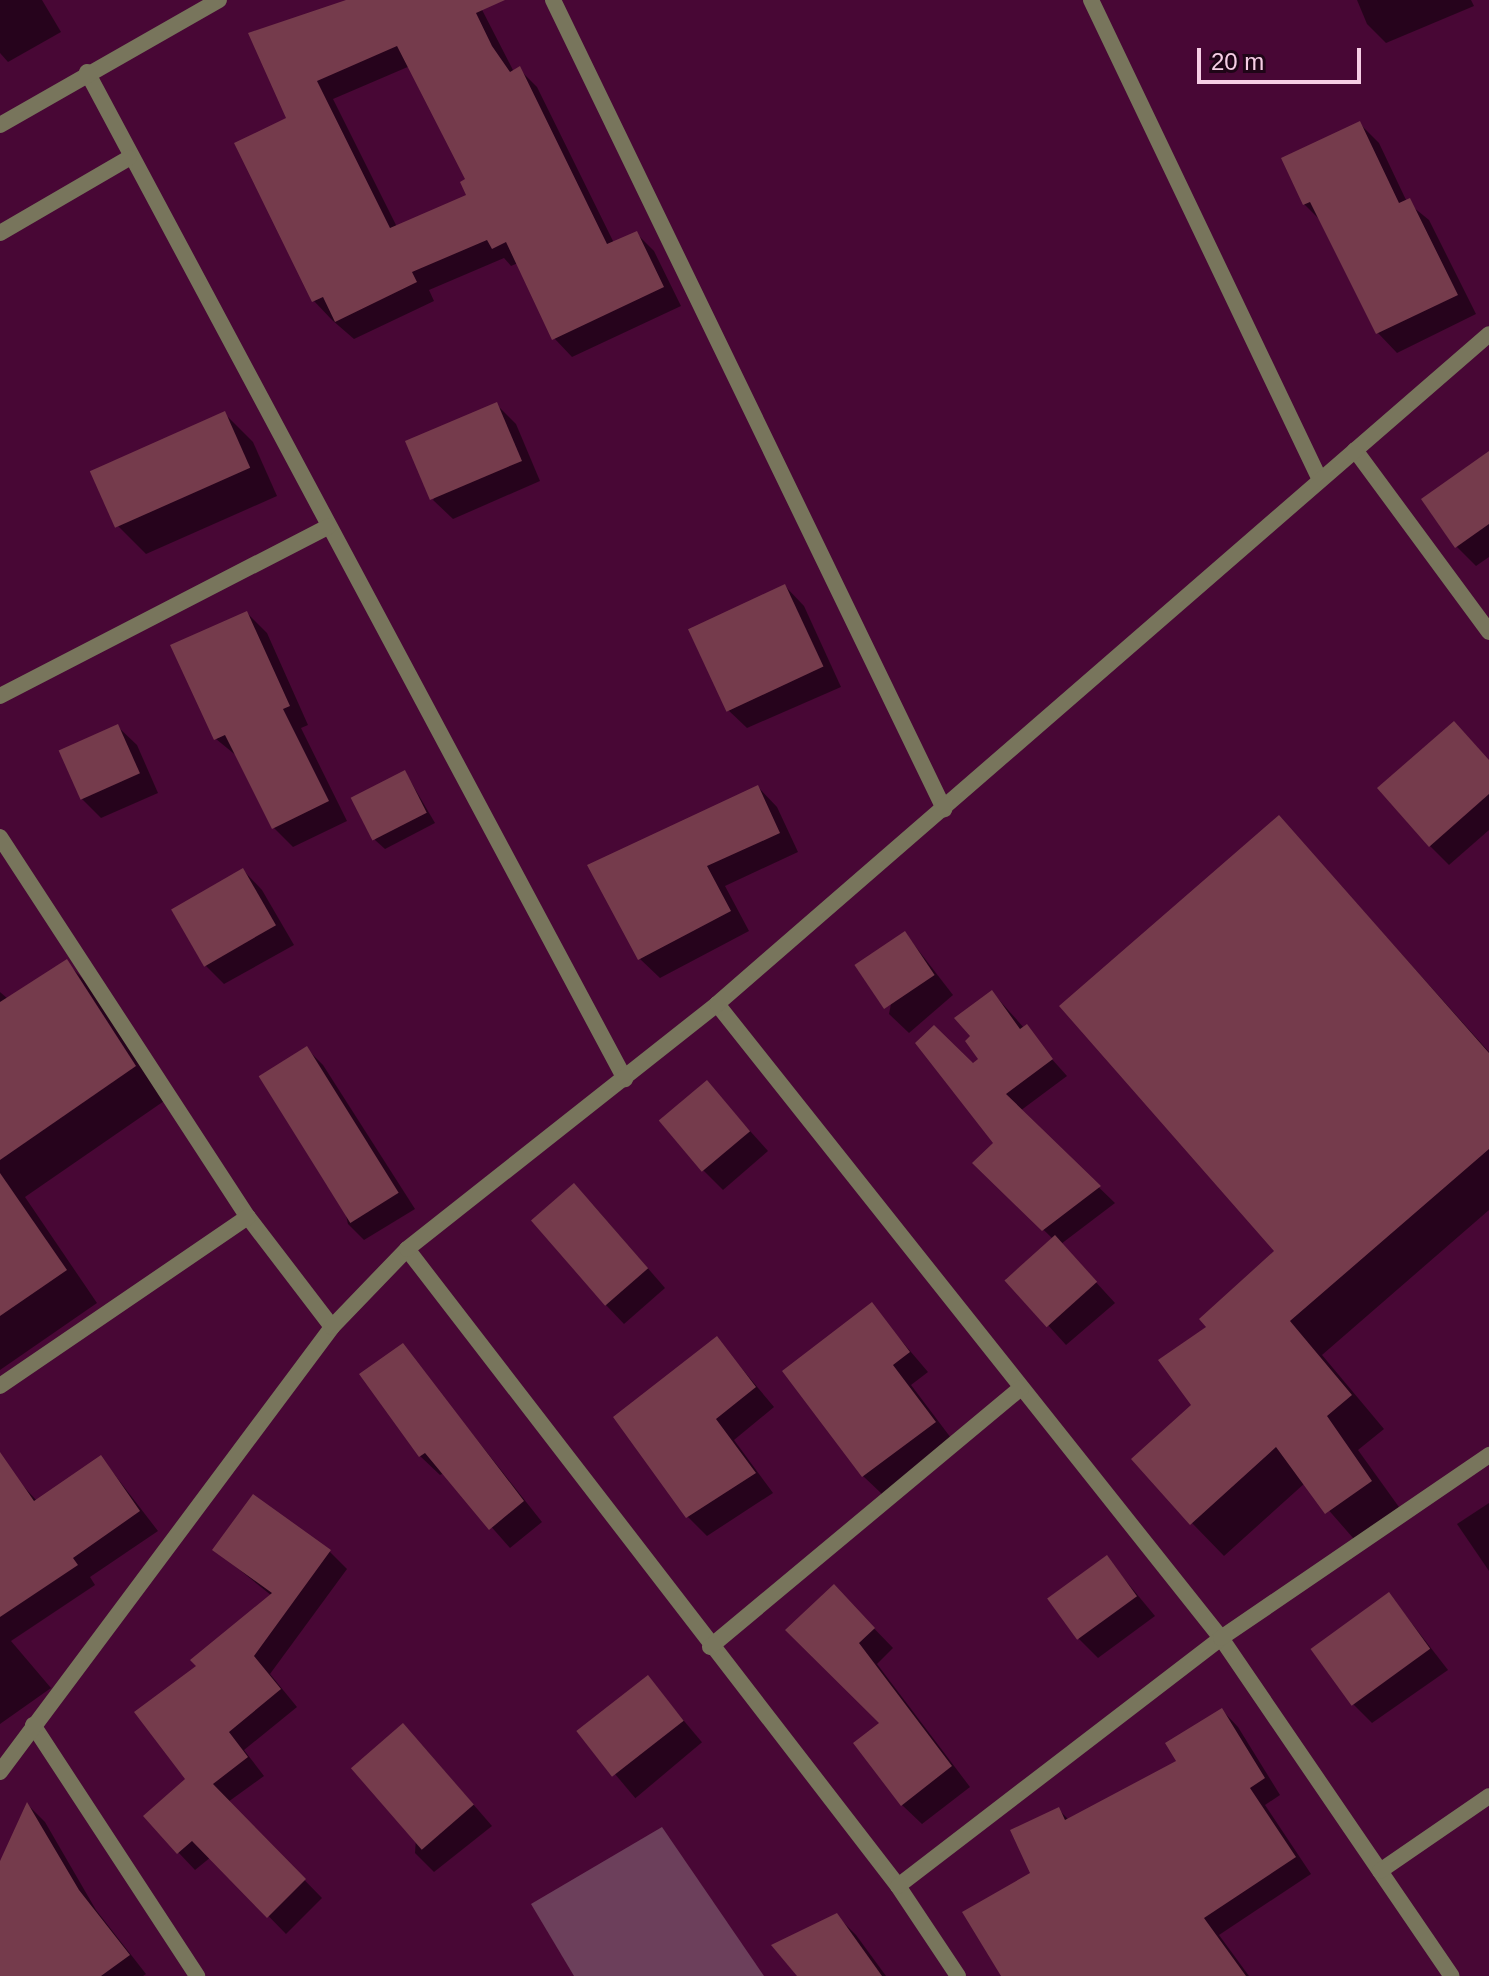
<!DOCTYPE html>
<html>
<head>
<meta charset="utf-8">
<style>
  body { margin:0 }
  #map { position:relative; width:1489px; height:1976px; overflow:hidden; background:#480735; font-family:Arial,sans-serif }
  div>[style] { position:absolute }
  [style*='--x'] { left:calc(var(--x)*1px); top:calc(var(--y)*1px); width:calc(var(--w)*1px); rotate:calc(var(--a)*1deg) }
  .green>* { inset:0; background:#6c3f5b }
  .shadow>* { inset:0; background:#0007; transform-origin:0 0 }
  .building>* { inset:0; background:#753b4c; transform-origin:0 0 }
  .street>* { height:16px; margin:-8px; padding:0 8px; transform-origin:8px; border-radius:8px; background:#78755c }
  span { translate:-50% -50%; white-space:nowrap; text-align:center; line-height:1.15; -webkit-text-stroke:6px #1f0517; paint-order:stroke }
  .scale { position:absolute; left:1197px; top:48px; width:164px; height:36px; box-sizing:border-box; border:4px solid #f6cee5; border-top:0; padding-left:10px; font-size:24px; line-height:28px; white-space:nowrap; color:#f6cee5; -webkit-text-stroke:6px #1f0517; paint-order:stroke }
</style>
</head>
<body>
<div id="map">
  <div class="green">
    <div style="clip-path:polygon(662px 1827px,764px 1976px,574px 1976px,531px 1904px)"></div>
  </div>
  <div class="shadow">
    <div style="clip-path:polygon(0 0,42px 0,61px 32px,8px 62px,0 53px)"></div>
    <div style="clip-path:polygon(evenodd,351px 0,477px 0,514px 72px,519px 69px,537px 87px,614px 243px,636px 233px,654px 251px,681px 306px,572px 357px,554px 338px,518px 263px,511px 266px,504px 258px,429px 290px,434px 301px,354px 339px,332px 320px,314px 301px,237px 144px,288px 119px,251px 34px,351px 0,410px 66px,468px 180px,469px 196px,397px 227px,333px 99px,410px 66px)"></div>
    <div style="clip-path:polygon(1357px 0,1471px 0,1474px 6px,1386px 43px,1367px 24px)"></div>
    <div style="clip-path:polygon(1359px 123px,1379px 143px,1407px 202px,1429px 220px,1476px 314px,1397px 353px,1378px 333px,1322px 222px,1304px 204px)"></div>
    <div style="clip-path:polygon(496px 404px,516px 424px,540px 481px,453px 519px,433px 500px)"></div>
    <div style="clip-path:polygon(224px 413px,253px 442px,277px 496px,146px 554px,118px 526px)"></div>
    <div style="clip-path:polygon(1489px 453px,1489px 557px,1476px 566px,1457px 547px)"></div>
    <div style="clip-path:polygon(785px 586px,804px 606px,841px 687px,747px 728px,727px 709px)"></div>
    <div style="clip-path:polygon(247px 613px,267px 633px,308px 725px,301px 728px,347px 821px,293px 847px,274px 828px,238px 757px,216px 739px)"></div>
    <div style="clip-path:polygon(117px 726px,137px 745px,158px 793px,101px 818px,81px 798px)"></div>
    <div style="clip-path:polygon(1489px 761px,1489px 830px,1449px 865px,1430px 846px)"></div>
    <div style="clip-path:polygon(405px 772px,435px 823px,385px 849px,375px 840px)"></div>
    <div style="clip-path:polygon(758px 787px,777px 807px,798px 852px,725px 886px,749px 931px,660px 978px,640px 959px)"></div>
    <div style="clip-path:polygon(1279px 817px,1489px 1052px,1489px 1210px,1322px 1355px,1384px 1429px,1358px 1450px,1404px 1514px,1360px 1546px,1305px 1483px,1224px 1556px,1192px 1523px,1194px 1406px,1209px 1327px,1277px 1251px)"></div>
    <div style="clip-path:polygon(243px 870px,262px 890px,294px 945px,224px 984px,205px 965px)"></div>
    <div style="clip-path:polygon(905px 933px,953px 995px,909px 1033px,889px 1014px)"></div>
    <div style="clip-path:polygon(66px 962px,98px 994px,167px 1099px,25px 1197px,97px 1303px,0 1370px,0 992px,8px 999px)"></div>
    <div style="clip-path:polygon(992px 992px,1067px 1076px,1020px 1111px,1115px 1203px,1061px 1244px,1115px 1303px,1066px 1345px,1006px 1279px,1053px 1239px,975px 1163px,995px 1144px,973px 1066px,981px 1060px)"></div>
    <div style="clip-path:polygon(307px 1049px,323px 1065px,415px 1209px,364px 1240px,348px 1224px)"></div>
    <div style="clip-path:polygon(706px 1082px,768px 1151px,723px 1190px,703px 1170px)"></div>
    <div style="clip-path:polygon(593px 1205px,665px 1288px,624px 1324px,605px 1304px)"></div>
    <div style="clip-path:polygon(871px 1305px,928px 1372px,911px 1385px,954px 1442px,883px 1495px,863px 1476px)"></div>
    <div style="clip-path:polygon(717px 1339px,774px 1407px,734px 1440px,773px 1493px,707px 1536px,687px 1516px)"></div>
    <div style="clip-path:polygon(402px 1345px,542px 1522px,510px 1548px,444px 1473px,440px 1475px,420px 1456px)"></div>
    <div style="clip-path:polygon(101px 1457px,158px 1531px,90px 1577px,95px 1585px,11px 1641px,51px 1688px,0 1724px,0 1487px,15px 1477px,37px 1501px)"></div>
    <div style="clip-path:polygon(1489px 1503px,1489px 1571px,1457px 1524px)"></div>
    <div style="clip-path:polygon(215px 1550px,330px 1552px,347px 1569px,270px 1674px,297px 1707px,244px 1750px,264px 1776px,228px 1802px,322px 1898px,286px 1934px,211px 1857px,195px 1870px,178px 1852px,198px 1667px,272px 1596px)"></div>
    <div style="clip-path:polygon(1106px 1557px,1155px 1616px,1098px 1658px,1079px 1639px)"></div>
    <div style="clip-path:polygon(834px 1587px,893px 1648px,877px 1664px,970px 1787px,922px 1824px,902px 1805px,882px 1723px)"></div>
    <div style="clip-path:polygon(1389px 1594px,1448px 1670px,1372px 1723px,1353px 1704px)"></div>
    <div style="left:648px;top:1678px;width:84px;height:87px;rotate:50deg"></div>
    <div style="clip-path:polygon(1222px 1710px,1238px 1727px,1280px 1795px,1265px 1805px,1311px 1874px,1219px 1935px,1249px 1976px,1004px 1976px,1033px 1873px,1058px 1809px,1069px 1820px,1179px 1762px)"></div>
    <div style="clip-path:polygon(422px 1745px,492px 1826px,434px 1872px,415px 1853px)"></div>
    <div style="clip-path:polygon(28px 1805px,45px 1822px,96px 1910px,146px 1974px,143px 1976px,0 1976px,0 1865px)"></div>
    <div style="clip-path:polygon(836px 1915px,856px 1935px,886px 1976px,801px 1976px)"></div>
  </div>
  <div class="building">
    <div style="clip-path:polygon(evenodd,346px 0,505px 0,476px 13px,492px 46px,510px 72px,520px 66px,607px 244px,637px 231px,664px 287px,552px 340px,506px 242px,492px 249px,487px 240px,412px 272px,417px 282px,335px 322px,323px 297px,312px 302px,234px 143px,286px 118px,248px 33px,346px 0,397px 46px,465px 179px,460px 182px,466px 195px,390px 228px,317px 81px,397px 46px)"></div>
    <div style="clip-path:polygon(1360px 121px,1399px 203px,1410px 198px,1458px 295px,1376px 334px,1310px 202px,1303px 205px,1281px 158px)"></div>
    <div style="left:497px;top:402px;width:64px;height:100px;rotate:67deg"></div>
    <div style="left:225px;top:411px;width:62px;height:148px;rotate:66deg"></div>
    <div style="clip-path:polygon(1489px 451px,1489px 524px,1455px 548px,1421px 499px)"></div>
    <div style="left:785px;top:584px;width:91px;height:107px;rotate:65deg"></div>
    <div style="clip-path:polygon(247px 611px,290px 706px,283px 709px,329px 801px,272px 829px,225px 735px,214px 740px,170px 645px)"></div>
    <div style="clip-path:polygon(1454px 721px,1489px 760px,1489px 794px,1429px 847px,1377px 788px)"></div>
    <div style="left:118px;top:724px;width:54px;height:65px;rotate:66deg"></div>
    <div style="left:405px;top:770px;width:48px;height:61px;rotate:63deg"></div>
    <div style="clip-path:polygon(758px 785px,780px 833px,707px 866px,731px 911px,638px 960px,587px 865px)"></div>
    <div style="clip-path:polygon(1279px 815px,1489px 1053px,1489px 1149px,1290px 1321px,1352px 1395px,1327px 1416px,1372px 1481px,1325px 1514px,1276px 1447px,1190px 1525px,1131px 1459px,1191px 1405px,1158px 1360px,1206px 1327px,1199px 1319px,1274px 1251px,1059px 1006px)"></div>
    <div style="left:243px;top:868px;width:66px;height:83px;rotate:60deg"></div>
    <div style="left:905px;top:931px;width:53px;height:61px;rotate:56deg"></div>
    <div style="clip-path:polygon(67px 959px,136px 1066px,0 1160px,0 1002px)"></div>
    <div style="clip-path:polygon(992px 990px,1020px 1029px,1027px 1024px,1053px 1059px,1006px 1094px,1101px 1186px,1042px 1231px,972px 1163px,993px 1143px,915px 1043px,934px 1025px,973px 1063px,978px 1059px,965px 1041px,970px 1036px,954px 1018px)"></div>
    <div style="left:307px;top:1046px;width:173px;height:57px;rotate:58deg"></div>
    <div style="left:707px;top:1080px;width:67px;height:63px;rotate:50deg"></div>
    <div style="clip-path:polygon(0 1173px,67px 1270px,0 1316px)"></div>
    <div style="left:574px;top:1183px;width:113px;height:57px;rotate:49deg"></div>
    <div style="left:1055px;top:1235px;width:63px;height:68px;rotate:48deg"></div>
    <div style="clip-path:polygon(872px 1302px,910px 1352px,893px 1365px,936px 1422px,862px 1477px,782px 1371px)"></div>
    <div style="clip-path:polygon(717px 1336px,756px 1387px,716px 1419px,756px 1473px,686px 1518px,613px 1417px)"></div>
    <div style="clip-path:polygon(403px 1343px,524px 1501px,489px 1530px,425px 1453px,419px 1457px,359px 1374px)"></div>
    <div style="clip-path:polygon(0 1452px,34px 1501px,101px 1455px,140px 1511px,73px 1558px,78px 1565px,0 1617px)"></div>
    <div style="clip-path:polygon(253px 1494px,331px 1550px,254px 1656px,281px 1689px,229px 1732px,248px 1757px,213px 1784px,306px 1879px,267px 1918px,192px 1841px,177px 1854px,143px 1816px,185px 1779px,134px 1712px,196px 1666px,190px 1660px,272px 1593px,212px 1550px)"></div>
    <div style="left:1107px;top:1555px;width:51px;height:74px;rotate:54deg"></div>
    <div style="clip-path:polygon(834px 1584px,875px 1628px,859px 1643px,952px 1766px,901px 1806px,853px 1743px,879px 1723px,785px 1630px)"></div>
    <div style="left:1389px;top:1592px;width:70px;height:97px;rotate:54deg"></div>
    <div style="left:648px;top:1675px;width:58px;height:91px;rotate:52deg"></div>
    <div style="clip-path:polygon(1222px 1708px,1265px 1778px,1250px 1788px,1296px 1857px,1204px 1918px,1246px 1976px,1001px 1976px,962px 1912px,1030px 1873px,1010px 1830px,1059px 1807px,1065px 1820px,1176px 1761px,1165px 1743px)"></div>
    <div style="left:403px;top:1723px;width:108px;height:69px;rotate:49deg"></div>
    <div style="clip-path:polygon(27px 1802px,79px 1890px,130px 1955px,101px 1976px,0 1976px,0 1861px)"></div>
    <div style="clip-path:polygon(837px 1913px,882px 1976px,797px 1976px,771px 1945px)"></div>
  </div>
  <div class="street">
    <div style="--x:553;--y:0;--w:899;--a:64.2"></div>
    <div style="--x:1091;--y:0;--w:532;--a:64.49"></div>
    <div style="--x:87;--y:72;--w:1142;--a:61.89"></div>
    <div style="--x:0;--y:125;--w:252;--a:-29.7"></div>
    <div style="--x:0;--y:233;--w:149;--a:-30.2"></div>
    <div style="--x:1355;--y:450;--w:226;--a:53.6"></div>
    <div style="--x:0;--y:696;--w:370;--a:-27.3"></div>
    <div style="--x:0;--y:837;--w:454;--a:56.9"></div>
    <div style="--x:248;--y:1217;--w:138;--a:52.6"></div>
    <div style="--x:717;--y:1004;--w:810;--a:51.52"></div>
    <div style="--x:1221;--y:1638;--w:409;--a:55.7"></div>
    <div style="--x:407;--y:1249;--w:804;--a:52.37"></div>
    <div style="--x:898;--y:1886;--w:108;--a:56.3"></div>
    <div style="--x:0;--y:1386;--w:300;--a:-34.3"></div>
    <div style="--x:710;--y:1647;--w:405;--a:-39.8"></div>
    <div style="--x:33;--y:1725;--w:300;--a:56.8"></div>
    <div style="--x:0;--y:1772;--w:555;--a:-53.27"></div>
    <div style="--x:332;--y:1327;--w:108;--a:-46.1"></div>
    <div style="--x:407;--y:1249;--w:395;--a:-38.3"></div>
    <div style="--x:717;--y:1004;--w:1022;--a:-40.95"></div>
    <div style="--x:1380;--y:1871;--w:132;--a:-34.5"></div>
    <div style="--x:898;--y:1886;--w:407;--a:-37.5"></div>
    <div style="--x:1221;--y:1638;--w:325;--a:-34.3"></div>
  </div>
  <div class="scale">20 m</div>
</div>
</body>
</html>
